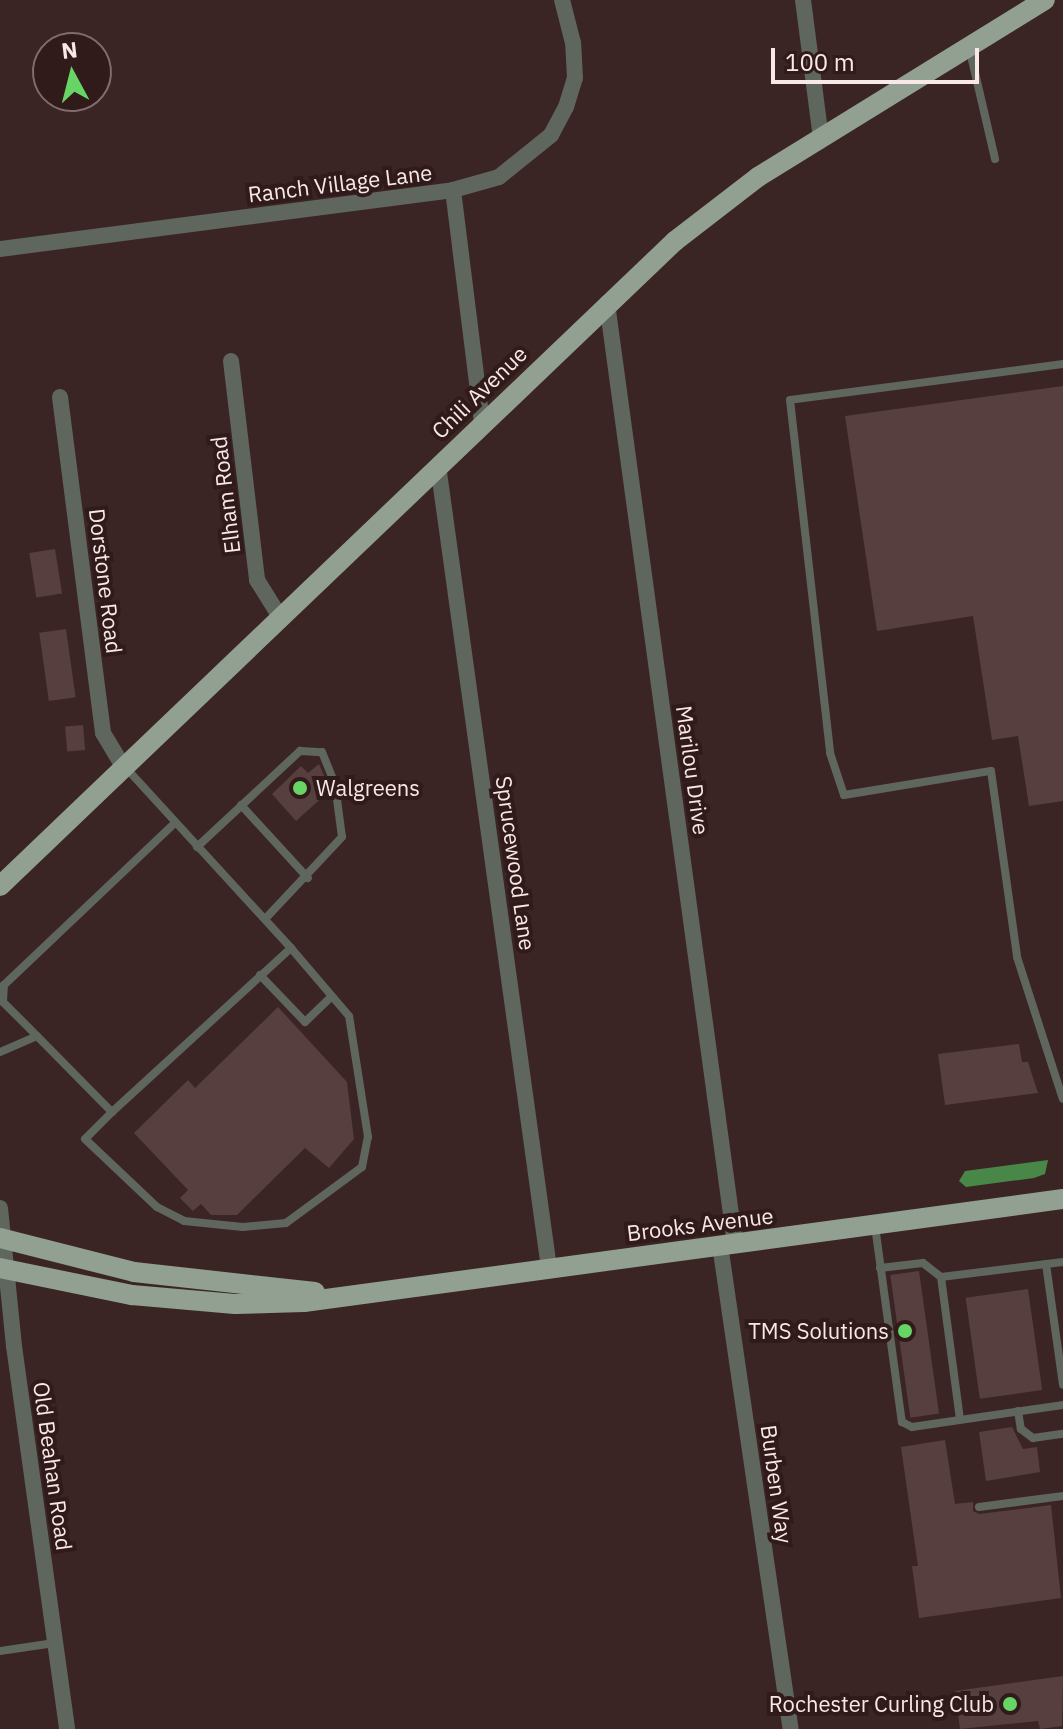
<!DOCTYPE html>
<html>
<head>
<meta charset="utf-8">
<style>
  body { margin:0 }
  #map { position:relative; width:1063px; height:1729px; overflow:hidden; background:#3b2424; font-family:"IBM Plex Sans",sans-serif }
  div>[style] { position:absolute }
  [style*='--x'] { left:calc(var(--x)*1px); top:calc(var(--y)*1px); width:calc(var(--w)*1px); rotate:calc(var(--a)*1deg) }
  .water>* { inset:0; background:#488747 }
  .building>* { inset:0; background:#583f3f; transform-origin:0 0 }
  .lane>* { height:8px; margin:-4px; padding:0 4px; transform-origin:4px; border-radius:4px; background:#5e665e }
  .street>* { height:16px; margin:-8px; padding:0 8px; transform-origin:8px; border-radius:8px; background:#5e665e }
  .primary>* { height:20px; margin:-10px; padding:0 10px; transform-origin:10px; border-radius:10px; background:#91a090 }
  .dots>* { width:22px; height:22px; translate:-50% -50%; box-sizing:border-box; border:4px solid #301a1a; border-radius:50% }
  span { translate:-50% -50%; white-space:nowrap; text-align:center; line-height:1.15; -webkit-text-stroke:8px #301a1a; paint-order:stroke }
  .street-label { font-size:22px; color:#f8e8e7 }
  .poi-label { font-size:22px; color:#f8e8e7 }
  .left { translate:0 -50%; text-align:left }
  .right { translate:-100% -50%; text-align:right }
  .north { position:absolute; left:32px; top:32px; width:80px; height:80px; box-sizing:border-box; background:#301a1a; border:2px solid #806c6c; border-radius:50%; rotate:353deg; font-size:22px; font-weight:700; line-height:32px; text-align:center; color:#f8e8e7 }
  .north::after { content:''; display:block; margin:auto; width:28px; height:36px; background:#67d466; clip-path:polygon(50% 0,100% 100%,50% 72%,0 100%) }
  .scale { position:absolute; left:771px; top:48px; width:208px; height:36px; box-sizing:border-box; border:4px solid #f8e8e7; border-top:0; padding-left:10px; font-size:24px; line-height:28px; white-space:nowrap; color:#f8e8e7; -webkit-text-stroke:6px #301a1a; paint-order:stroke }
</style>
</head>
<body>
<div id="map">
  <div class="water">
    <div style="clip-path:polygon(1048px 1160px,1045px 1174px,1034px 1178px,966px 1187px,959px 1181px,965px 1171px)"></div>
  </div>
  <div class="building">
    <div style="clip-path:polygon(1063px 386px,1063px 801px,1029px 806px,1018px 736px,992px 740px,973px 616px,877px 631px,845px 416px)"></div>
    <div style="left:55px;top:549px;width:45px;height:26px;rotate:81deg"></div>
    <div style="left:66px;top:629px;width:69px;height:27px;rotate:82deg"></div>
    <div style="left:83px;top:725px;width:25px;height:18px;rotate:85deg"></div>
    <div style="clip-path:polygon(319px 764px,325px 778px,318px 784px,327px 793px,296px 821px,272px 794px,301px 766px,308px 773px)"></div>
    <div style="clip-path:polygon(278px 1007px,347px 1082px,354px 1139px,329px 1168px,305px 1148px,237px 1215px,211px 1215px,201px 1204px,193px 1211px,180px 1198px,188px 1190px,134px 1133px,188px 1080px,195px 1088px)"></div>
    <div style="clip-path:polygon(1019px 1044px,1022px 1062px,1028px 1062px,1038px 1093px,945px 1105px,938px 1054px)"></div>
    <div style="left:919px;top:1271px;width:144px;height:29px;rotate:82deg"></div>
    <div style="left:1028px;top:1289px;width:102px;height:63px;rotate:82deg"></div>
    <div style="clip-path:polygon(1012px 1427px,1023px 1449px,1037px 1447px,1040px 1472px,986px 1481px,979px 1432px)"></div>
    <div style="clip-path:polygon(945px 1440px,955px 1504px,973px 1502px,973px 1511px,979px 1514px,1051px 1505px,1061px 1598px,919px 1618px,912px 1566px,918px 1566px,901px 1447px)"></div>
    <div style="clip-path:polygon(1063px 1676px,1062px 1726px,1040px 1729px,1038px 1721px,960px 1729px,955px 1691px)"></div>
  </div>
  <div class="lane">
    <div style="--x:969;--y:47;--w:115;--a:76.9"></div>
    <div style="--x:1063;--y:364;--w:275;--a:172.5"></div>
    <div style="--x:790;--y:400;--w:355;--a:83.5"></div>
    <div style="--x:830;--y:753;--w:44;--a:71.6"></div>
    <div style="--x:844;--y:795;--w:149;--a:-9.3"></div>
    <div style="--x:991;--y:771;--w:188;--a:82"></div>
    <div style="--x:1017;--y:957;--w:149;--a:72.1"></div>
    <div style="--x:241;--y:805;--w:99;--a:47.5"></div>
    <div style="--x:197;--y:847;--w:141;--a:-43"></div>
    <div style="--x:300;--y:751;--w:22;--a:3"></div>
    <div style="--x:322;--y:752;--w:35;--a:68"></div>
    <div style="--x:335;--y:784;--w:53;--a:82.5"></div>
    <div style="--x:342;--y:837;--w:112;--a:133.2"></div>
    <div style="--x:260;--y:975;--w:65;--a:46.2"></div>
    <div style="--x:305;--y:1022;--w:37;--a:-44"></div>
    <div style="--x:37;--y:1036;--w:48;--a:-135"></div>
    <div style="--x:3;--y:1002;--w:17;--a:-87"></div>
    <div style="--x:4;--y:985;--w:236;--a:-43.5"></div>
    <div style="--x:0;--y:1052;--w:40;--a:-23.4"></div>
    <div style="--x:37;--y:1036;--w:107;--a:45.4"></div>
    <div style="--x:112;--y:1112;--w:243;--a:-42.5"></div>
    <div style="--x:291;--y:948;--w:247;--a:-132.5"></div>
    <div style="--x:112;--y:1112;--w:38;--a:135"></div>
    <div style="--x:85;--y:1139;--w:99;--a:43.4"></div>
    <div style="--x:157;--y:1207;--w:30;--a:27"></div>
    <div style="--x:184;--y:1221;--w:59;--a:5.8"></div>
    <div style="--x:243;--y:1227;--w:43;--a:-5.3"></div>
    <div style="--x:286;--y:1223;--w:94;--a:-36.4"></div>
    <div style="--x:362;--y:1167;--w:31;--a:-79"></div>
    <div style="--x:368;--y:1137;--w:122;--a:-98.9"></div>
    <div style="--x:349;--y:1016;--w:89;--a:-130.5"></div>
    <div style="--x:875;--y:1226;--w:198;--a:82.2"></div>
    <div style="--x:902;--y:1422;--w:11;--a:27"></div>
    <div style="--x:912;--y:1427;--w:153;--a:-8.3"></div>
    <div style="--x:1046;--y:1264;--w:122;--a:82"></div>
    <div style="--x:880;--y:1268;--w:43;--a:-6.6"></div>
    <div style="--x:923;--y:1263;--w:23;--a:38"></div>
    <div style="--x:941;--y:1277;--w:123;--a:-7"></div>
    <div style="--x:941;--y:1277;--w:143;--a:82.4"></div>
    <div style="--x:1018;--y:1411;--w:18;--a:81"></div>
    <div style="--x:1021;--y:1429;--w:15;--a:37"></div>
    <div style="--x:1033;--y:1438;--w:30;--a:-8"></div>
    <div style="--x:979;--y:1507;--w:85;--a:-7.5"></div>
    <div style="--x:0;--y:1651;--w:55;--a:-8.4"></div>
  </div>
  <div class="street">
    <div style="--x:803;--y:0;--w:139;--a:82.6"></div>
    <div style="--x:453;--y:190;--w:234;--a:82.9"></div>
    <div style="--x:0;--y:249;--w:457;--a:-7.4"></div>
    <div style="--x:453;--y:190;--w:48;--a:-15.8"></div>
    <div style="--x:499;--y:177;--w:67;--a:-38.9"></div>
    <div style="--x:551;--y:135;--w:32;--a:-62"></div>
    <div style="--x:566;--y:107;--w:30;--a:-73"></div>
    <div style="--x:575;--y:78;--w:35;--a:-93"></div>
    <div style="--x:573;--y:43;--w:44;--a:-104.3"></div>
    <div style="--x:607;--y:303;--w:950;--a:82.25"></div>
    <div style="--x:231;--y:361;--w:221;--a:83.2"></div>
    <div style="--x:257;--y:580;--w:44;--a:58.1"></div>
    <div style="--x:60;--y:397;--w:339;--a:82.7"></div>
    <div style="--x:103;--y:733;--w:39;--a:59"></div>
    <div style="--x:438;--y:465;--w:811;--a:82.13"></div>
    <div style="--x:0;--y:1208;--w:139;--a:84.2"></div>
    <div style="--x:14;--y:1346;--w:387;--a:82.1"></div>
    <div style="--x:720;--y:1245;--w:489;--a:81.7"></div>
  </div>
  <div class="primary">
    <div style="--x:0;--y:886;--w:934;--a:-43.7"></div>
    <div style="--x:675;--y:241;--w:105;--a:-37.6"></div>
    <div style="--x:758;--y:177;--w:337;--a:-31.7"></div>
    <div style="--x:0;--y:1238;--w:138;--a:14.2"></div>
    <div style="--x:134;--y:1272;--w:182;--a:6.3"></div>
    <div style="--x:0;--y:1268;--w:135;--a:11.6"></div>
    <div style="--x:132;--y:1295;--w:103;--a:5"></div>
    <div style="--x:235;--y:1304;--w:69;--a:-1.7"></div>
    <div style="--x:304;--y:1302;--w:766;--a:-7.73"></div>
  </div>
  <div class="dots">
    <div style="left:300px;top:788px;background:#67d466"></div>
    <div style="left:905px;top:1331px;background:#67d466"></div>
    <div style="left:1010px;top:1704px;background:#67d466"></div>
  </div>
  <div class="street-label">
    <span style="left:340px;top:183px;rotate:-7deg">Ranch Village Lane</span>
    <span style="left:479px;top:392px;rotate:-44deg">Chili Avenue</span>
    <span style="left:225px;top:495px;rotate:-97deg">Elham Road</span>
    <span style="left:106px;top:581px;rotate:83deg">Dorstone Road</span>
    <span style="left:693px;top:770px;rotate:82deg">Marilou Drive</span>
    <span style="left:516px;top:863px;rotate:82deg">Sprucewood Lane</span>
    <span style="left:700px;top:1224px;rotate:-7deg">Brooks Avenue</span>
    <span style="left:53px;top:1466px;rotate:82deg">Old Beahan Road</span>
    <span style="left:777px;top:1484px;rotate:82deg">Burben Way</span>
  </div>
  <div class="poi-label">
    <span class="left" style="left:316px;top:788px">Walgreens</span>
    <span class="right" style="left:889px;top:1331px">TMS Solutions</span>
    <span class="right" style="left:994px;top:1704px">Rochester Curling Club</span>
  </div>
  <div class="north">N</div>
  <div class="scale">100 m</div>
</div>
</body>
</html>
